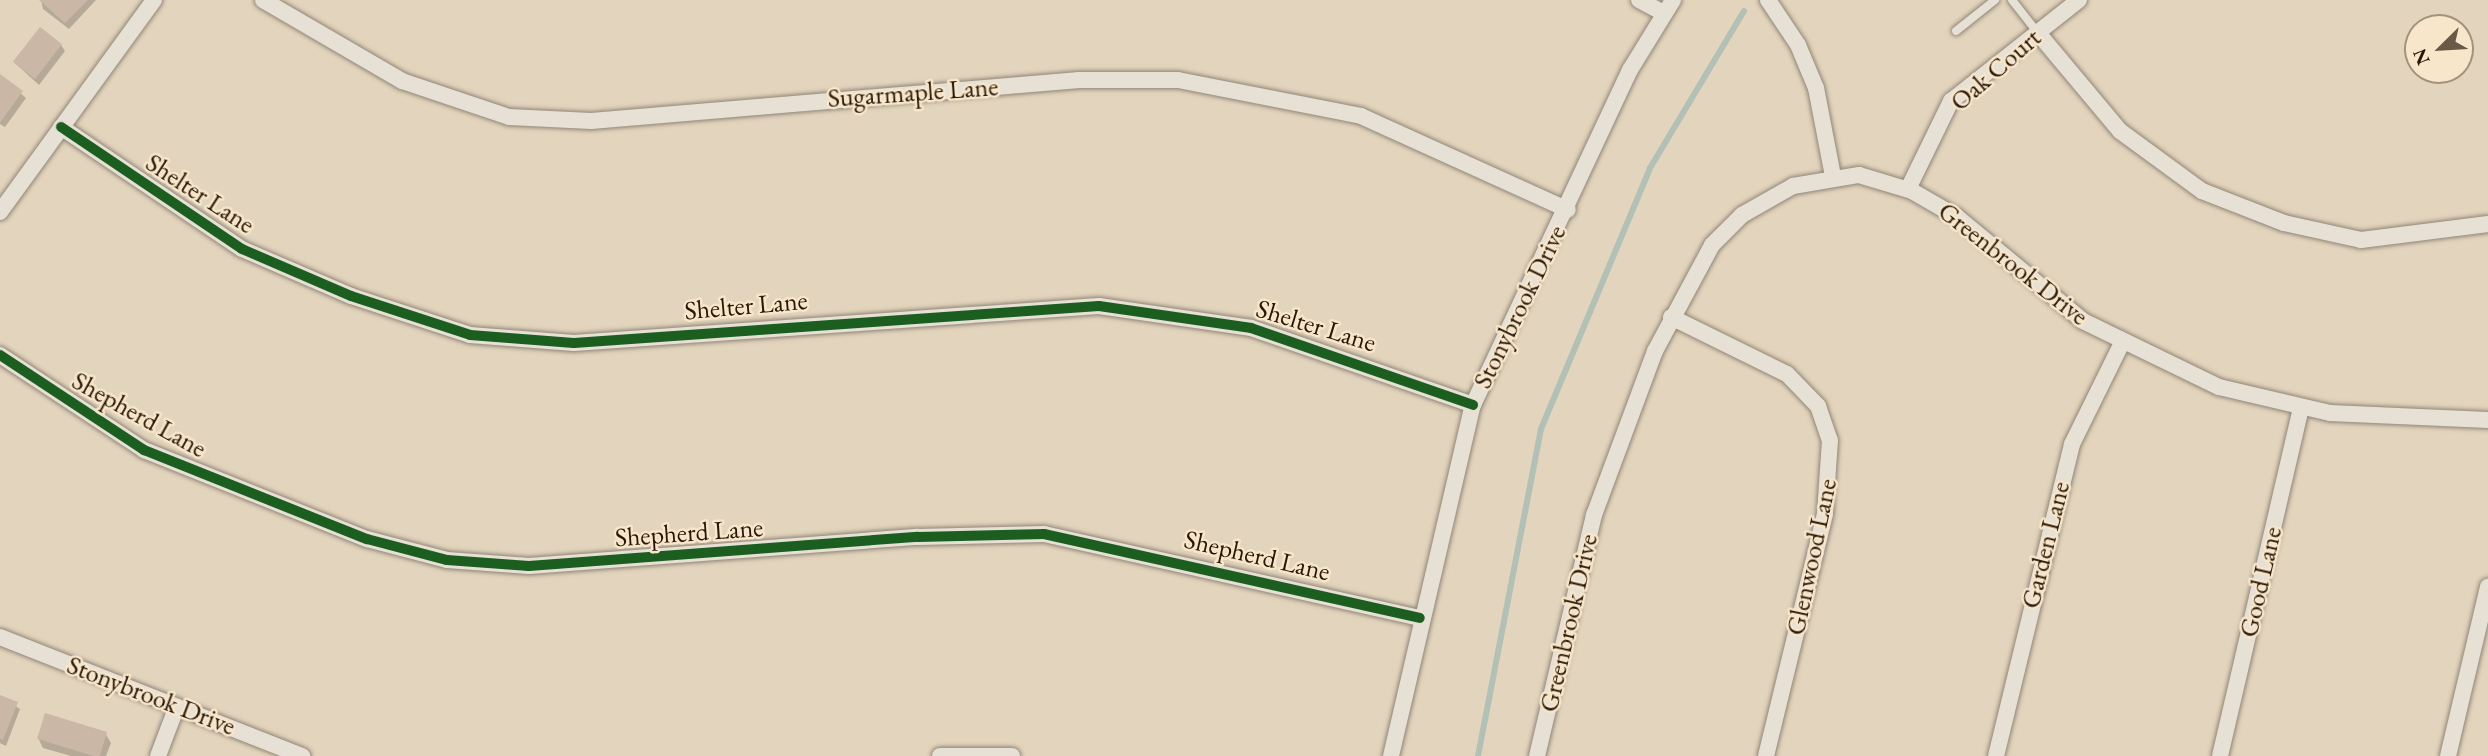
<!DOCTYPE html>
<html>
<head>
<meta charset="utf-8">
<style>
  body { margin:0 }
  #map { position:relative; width:2488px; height:756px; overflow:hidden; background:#e3d4bd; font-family:"EB Garamond",serif }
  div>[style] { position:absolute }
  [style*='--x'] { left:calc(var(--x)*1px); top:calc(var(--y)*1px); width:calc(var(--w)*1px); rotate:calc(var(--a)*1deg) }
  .shadow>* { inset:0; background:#0003 }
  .stream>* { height:6px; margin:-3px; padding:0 3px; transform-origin:3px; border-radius:3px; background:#b2c0b5 }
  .building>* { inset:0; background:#cab7a5; transform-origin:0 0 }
  .roads { filter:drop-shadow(0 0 2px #908677) drop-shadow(0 0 2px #908677) }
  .lane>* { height:8px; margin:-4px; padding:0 4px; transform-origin:4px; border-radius:4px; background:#e7e0d5 }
  .street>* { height:16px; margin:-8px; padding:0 8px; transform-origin:8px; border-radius:8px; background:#e7e0d5 }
  .cycleway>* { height:10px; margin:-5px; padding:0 5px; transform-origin:5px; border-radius:5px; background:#1b5e20 }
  span { translate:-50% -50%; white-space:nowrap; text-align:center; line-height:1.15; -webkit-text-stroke:5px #f7e6ca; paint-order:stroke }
  .street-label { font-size:26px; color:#271708 }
  .north { position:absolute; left:2404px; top:14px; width:70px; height:70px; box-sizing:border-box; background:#f7e6ca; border:2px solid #a4937c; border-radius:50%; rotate:246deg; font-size:19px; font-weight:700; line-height:28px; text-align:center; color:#271708 }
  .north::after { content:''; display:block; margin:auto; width:24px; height:32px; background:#695947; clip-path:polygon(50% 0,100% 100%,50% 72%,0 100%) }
</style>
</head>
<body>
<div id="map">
  <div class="shadow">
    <div style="clip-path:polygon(41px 0,96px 0,69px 29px,43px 9px)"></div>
    <div style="clip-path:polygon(61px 45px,65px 51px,39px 85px,15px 63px)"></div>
    <div style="clip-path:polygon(0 76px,26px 98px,5px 127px,0 124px)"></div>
    <div style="clip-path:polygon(0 696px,20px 709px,6px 746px,0 743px)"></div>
    <div style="clip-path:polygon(105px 733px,111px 743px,106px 756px,71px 756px,43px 748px,38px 738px)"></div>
  </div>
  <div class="stream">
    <div style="--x:1478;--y:756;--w:333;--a:-79.1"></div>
    <div style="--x:1541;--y:429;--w:283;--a:-67.3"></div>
    <div style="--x:1650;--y:168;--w:183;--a:-59.1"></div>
  </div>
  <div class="building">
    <div style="clip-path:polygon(39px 0,88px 0,65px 23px)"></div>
    <div style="left:40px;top:27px;width:28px;height:44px;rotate:38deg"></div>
    <div style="clip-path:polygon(0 74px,23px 91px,0 123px)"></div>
    <div style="clip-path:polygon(0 695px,18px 702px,3px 740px,0 739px)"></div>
    <div style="left:45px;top:713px;width:65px;height:27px;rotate:17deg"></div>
  </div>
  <div class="roads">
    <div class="lane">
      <div style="--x:2012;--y:0;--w:42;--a:51.8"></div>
      <div style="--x:1956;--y:31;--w:50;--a:-38.5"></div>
    </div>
    <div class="street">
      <div style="--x:263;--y:0;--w:161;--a:30.2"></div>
      <div style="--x:402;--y:81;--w:113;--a:18.6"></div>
      <div style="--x:509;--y:117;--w:82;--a:2.8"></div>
      <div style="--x:591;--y:121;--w:490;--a:-4.8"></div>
      <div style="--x:1079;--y:80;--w:99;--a:0"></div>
      <div style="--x:1178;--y:80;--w:187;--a:11.1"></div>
      <div style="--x:1361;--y:116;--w:227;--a:24.4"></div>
      <div style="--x:1639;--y:0;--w:27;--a:28"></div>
      <div style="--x:1768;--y:0;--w:54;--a:56.3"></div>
      <div style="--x:1798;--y:45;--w:47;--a:67.3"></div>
      <div style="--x:1816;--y:88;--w:90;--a:79.1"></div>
      <div style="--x:2038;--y:33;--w:128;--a:50.1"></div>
      <div style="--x:2120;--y:131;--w:102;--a:36.2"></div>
      <div style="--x:2202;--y:191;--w:88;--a:21.3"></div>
      <div style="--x:2284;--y:223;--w:79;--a:12.4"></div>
      <div style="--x:2361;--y:240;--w:128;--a:-7.2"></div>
      <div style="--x:61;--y:127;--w:218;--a:34"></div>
      <div style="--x:242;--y:249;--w:119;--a:23.3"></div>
      <div style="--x:351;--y:296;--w:125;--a:18.1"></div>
      <div style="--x:470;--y:335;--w:104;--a:4.4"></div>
      <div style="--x:574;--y:343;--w:526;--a:-4.03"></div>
      <div style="--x:1099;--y:306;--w:154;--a:8.2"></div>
      <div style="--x:1251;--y:328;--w:235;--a:19.1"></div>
      <div style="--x:1908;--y:189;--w:98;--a:-64"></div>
      <div style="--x:1951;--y:101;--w:163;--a:-38.3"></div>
      <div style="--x:0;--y:212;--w:262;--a:-54"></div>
      <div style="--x:1671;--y:317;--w:129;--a:26.2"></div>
      <div style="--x:1787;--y:374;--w:45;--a:45.9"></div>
      <div style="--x:1818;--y:406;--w:36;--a:71"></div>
      <div style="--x:1830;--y:440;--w:74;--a:93.9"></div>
      <div style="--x:1825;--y:514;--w:249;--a:103.7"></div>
      <div style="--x:0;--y:355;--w:173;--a:33.4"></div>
      <div style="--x:144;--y:450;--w:240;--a:21.8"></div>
      <div style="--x:367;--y:539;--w:83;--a:14.7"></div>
      <div style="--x:447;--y:560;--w:82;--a:4.2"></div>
      <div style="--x:529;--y:566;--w:390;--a:-4.3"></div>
      <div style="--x:918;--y:537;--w:126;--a:-1.4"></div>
      <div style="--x:1044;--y:534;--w:385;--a:12.6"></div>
      <div style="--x:0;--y:637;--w:325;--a:21.5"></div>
      <div style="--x:158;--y:756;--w:53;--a:-69.2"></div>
      <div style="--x:940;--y:756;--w:72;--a:0"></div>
      <div style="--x:1391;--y:756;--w:360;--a:-76.9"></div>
      <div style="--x:1473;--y:405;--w:370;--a:-64.9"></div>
      <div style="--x:1630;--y:70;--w:82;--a:-58.4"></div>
      <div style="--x:1537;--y:756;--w:248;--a:-76.7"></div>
      <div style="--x:1594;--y:515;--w:175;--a:-69.6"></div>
      <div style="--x:1655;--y:351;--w:120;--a:-61.7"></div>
      <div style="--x:1712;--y:245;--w:42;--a:-45"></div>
      <div style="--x:1742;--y:215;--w:59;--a:-29.6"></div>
      <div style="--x:1793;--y:186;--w:67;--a:-9.5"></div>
      <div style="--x:1859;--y:175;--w:55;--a:16.8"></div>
      <div style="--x:1912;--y:191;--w:52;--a:30"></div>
      <div style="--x:1957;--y:217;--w:163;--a:39.5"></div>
      <div style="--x:2083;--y:321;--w:151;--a:25.9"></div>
      <div style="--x:2219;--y:387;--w:114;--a:13.2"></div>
      <div style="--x:2330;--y:413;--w:158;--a:2.5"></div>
      <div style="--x:1996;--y:756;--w:321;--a:-76.3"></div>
      <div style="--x:2072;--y:444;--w:113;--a:-63.7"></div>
      <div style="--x:2220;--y:756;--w:357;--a:-76.9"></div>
      <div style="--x:2448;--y:756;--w:174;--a:-76.7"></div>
    </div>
  </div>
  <div class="cycleway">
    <div style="--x:61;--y:127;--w:218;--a:34"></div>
    <div style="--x:242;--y:249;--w:119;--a:23.3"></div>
    <div style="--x:351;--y:296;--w:125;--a:18.1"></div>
    <div style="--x:470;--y:335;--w:104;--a:4.4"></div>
    <div style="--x:574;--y:343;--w:526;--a:-4.03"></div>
    <div style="--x:1099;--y:306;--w:154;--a:8.2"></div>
    <div style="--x:1251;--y:328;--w:235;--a:19.1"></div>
    <div style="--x:0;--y:355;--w:173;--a:33.4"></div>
    <div style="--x:144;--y:450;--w:240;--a:21.8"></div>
    <div style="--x:367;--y:539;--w:83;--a:14.7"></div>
    <div style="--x:447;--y:560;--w:82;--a:4.2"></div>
    <div style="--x:529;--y:566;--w:390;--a:-4.3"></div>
    <div style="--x:918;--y:537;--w:126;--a:-1.4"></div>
    <div style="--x:1044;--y:534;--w:385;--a:12.6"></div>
  </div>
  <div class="street-label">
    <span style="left:1996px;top:70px;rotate:-41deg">Oak Court</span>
    <span style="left:913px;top:93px;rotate:-4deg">Sugarmaple Lane</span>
    <span style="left:200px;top:194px;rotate:33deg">Shelter Lane</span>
    <span style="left:2013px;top:264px;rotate:38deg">Greenbrook Drive</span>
    <span style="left:746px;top:306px;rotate:-5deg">Shelter Lane</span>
    <span style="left:1520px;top:307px;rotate:-64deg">Stonybrook Drive</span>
    <span style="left:1316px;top:326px;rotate:17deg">Shelter Lane</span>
    <span style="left:139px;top:415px;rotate:29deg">Shepherd Lane</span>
    <span style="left:689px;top:533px;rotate:-4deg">Shepherd Lane</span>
    <span style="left:2046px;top:545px;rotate:-76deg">Garden Lane</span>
    <span style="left:1257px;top:556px;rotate:13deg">Shepherd Lane</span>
    <span style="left:1812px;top:557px;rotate:-78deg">Glenwood Lane</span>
    <span style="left:2261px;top:582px;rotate:-77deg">Good Lane</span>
    <span style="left:1569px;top:623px;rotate:-77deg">Greenbrook Drive</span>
    <span style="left:151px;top:696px;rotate:21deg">Stonybrook Drive</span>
  </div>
  <div class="north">N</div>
</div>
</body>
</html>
